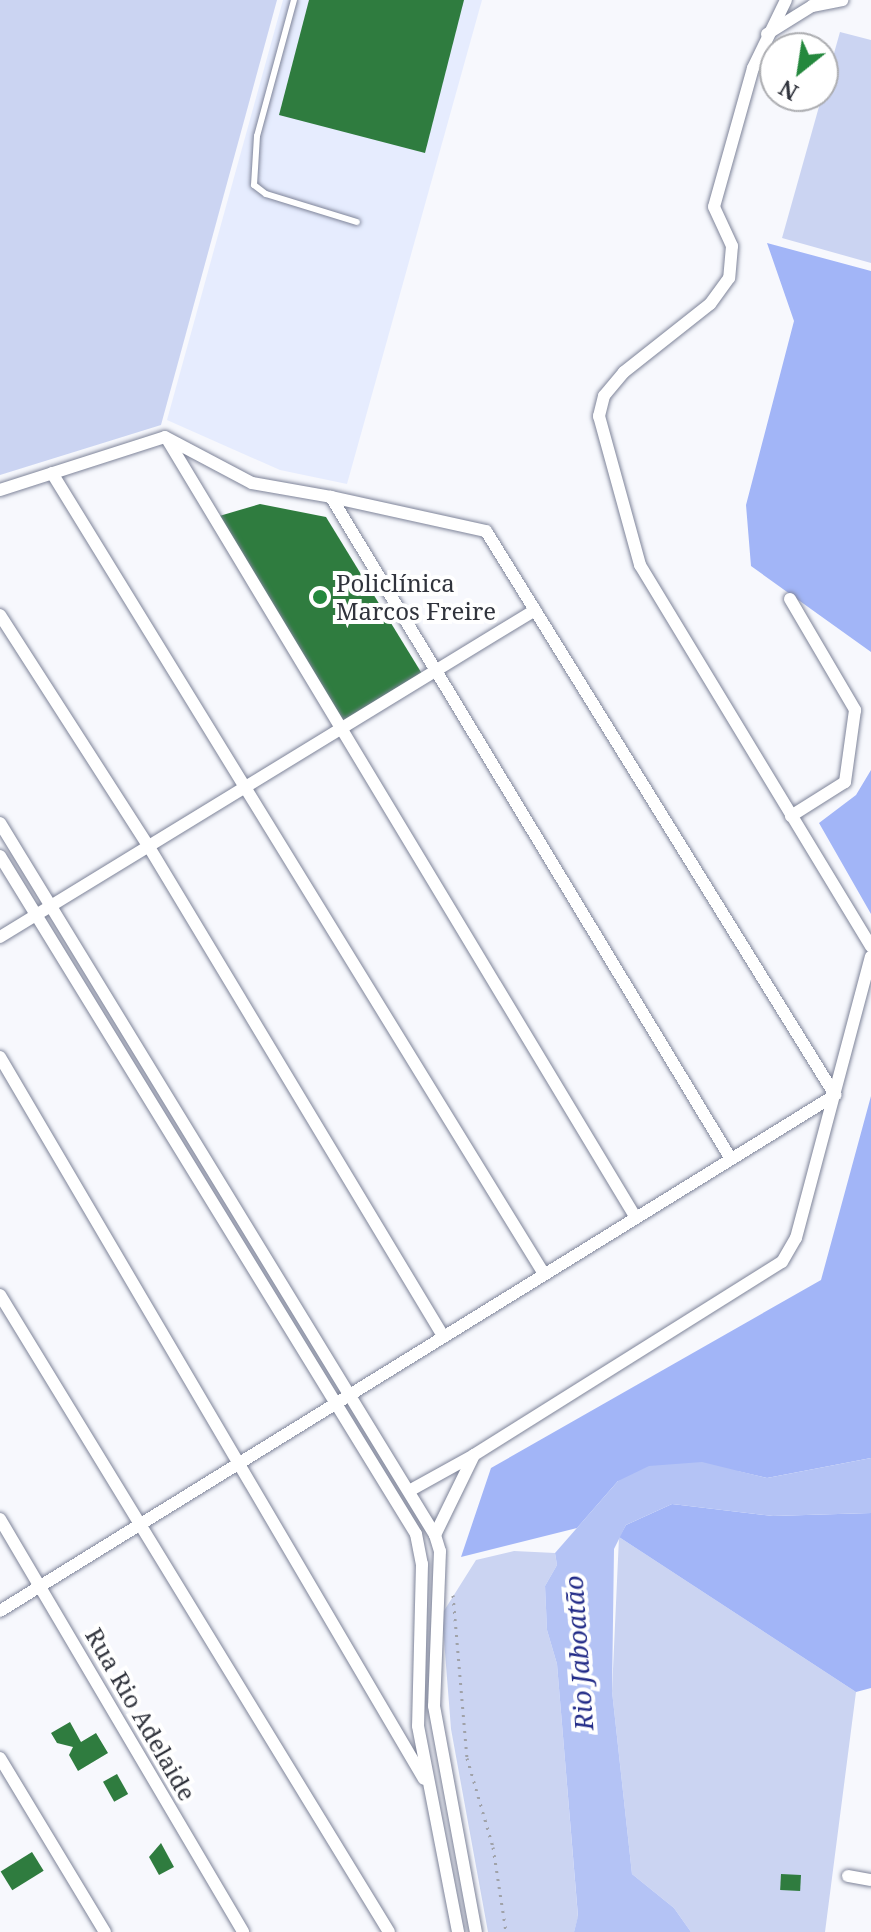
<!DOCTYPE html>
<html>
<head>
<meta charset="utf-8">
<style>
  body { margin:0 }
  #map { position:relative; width:871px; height:1932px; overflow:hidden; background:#f7f8fd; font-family:"Noto Serif",serif }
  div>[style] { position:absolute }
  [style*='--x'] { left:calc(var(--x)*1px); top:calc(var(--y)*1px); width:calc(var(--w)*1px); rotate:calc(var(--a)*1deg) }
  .built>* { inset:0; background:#e6ecfe }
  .green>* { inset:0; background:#cbd4f2 }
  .forest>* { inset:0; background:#a2b5f7 }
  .water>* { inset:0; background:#b4c3f5 }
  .building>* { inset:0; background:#2f7c3f; transform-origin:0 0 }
  .path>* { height:3px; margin-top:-1.5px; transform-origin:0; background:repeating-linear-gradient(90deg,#a0a2a9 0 2px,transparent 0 8px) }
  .roads { filter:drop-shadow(0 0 2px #7e8499) drop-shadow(0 0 2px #7e8499) }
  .service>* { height:6px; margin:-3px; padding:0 3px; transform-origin:3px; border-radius:3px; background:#fff }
  .minor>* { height:12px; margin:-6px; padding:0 6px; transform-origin:6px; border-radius:6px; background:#fff }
  .dots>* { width:22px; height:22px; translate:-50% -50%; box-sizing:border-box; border:4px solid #fff; border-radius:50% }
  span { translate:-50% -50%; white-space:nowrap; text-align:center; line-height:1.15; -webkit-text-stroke:8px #fff; paint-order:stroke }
  .poi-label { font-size:24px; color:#30333c }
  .left { translate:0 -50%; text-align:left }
  .street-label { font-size:24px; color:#30333c }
  .water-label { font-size:26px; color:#232c88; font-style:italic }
  .north { position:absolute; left:759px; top:32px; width:80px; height:80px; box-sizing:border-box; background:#fff; border:2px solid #acadb1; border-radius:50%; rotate:210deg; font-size:22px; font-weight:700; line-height:32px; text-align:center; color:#30333c }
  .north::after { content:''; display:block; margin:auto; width:28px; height:36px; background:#24883d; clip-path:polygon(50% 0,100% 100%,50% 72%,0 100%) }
</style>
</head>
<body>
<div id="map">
  <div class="built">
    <div style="clip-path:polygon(283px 0,482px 0,347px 484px,280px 470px,167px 420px)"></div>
  </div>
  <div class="green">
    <div style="clip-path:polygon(0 0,277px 0,161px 425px,0 475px)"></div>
    <div style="clip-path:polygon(840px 32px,871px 40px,871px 263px,782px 238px)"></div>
    <div style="clip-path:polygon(619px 1537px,856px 1692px,825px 1932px,691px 1932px,674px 1908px,632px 1874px,612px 1691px)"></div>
    <div style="clip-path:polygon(514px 1551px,555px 1553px,557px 1565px,545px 1586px,547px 1630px,557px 1664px,578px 1917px,574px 1932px,488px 1932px,451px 1729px,442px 1614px,476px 1560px)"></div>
  </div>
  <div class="forest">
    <div style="clip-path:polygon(767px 243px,871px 271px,871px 652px,751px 566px,746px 505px,794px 321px)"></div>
    <div style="clip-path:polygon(871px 770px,871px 914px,819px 823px,856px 795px)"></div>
    <div style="clip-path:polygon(871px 1096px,871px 1458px,767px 1478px,737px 1471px,618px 1481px,577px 1528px,461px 1557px,491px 1468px,821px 1280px)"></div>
    <div style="clip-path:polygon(672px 1504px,773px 1516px,871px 1513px,871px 1688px,856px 1692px,619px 1537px,626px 1525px)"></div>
  </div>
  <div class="water">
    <div style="clip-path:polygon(871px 1458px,871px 1513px,773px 1516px,672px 1504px,626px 1525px,614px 1549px,612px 1691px,632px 1874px,674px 1908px,691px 1932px,574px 1932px,578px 1916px,557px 1664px,547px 1630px,545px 1586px,557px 1565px,555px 1553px,618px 1481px,649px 1466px,702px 1462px,767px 1478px)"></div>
  </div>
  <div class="building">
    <div style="clip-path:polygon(309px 0,464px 0,425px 153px,279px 115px)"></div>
    <div style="clip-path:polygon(260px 504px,326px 517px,424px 677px,344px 726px,216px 517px)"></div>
    <div style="clip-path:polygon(70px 1722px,81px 1742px,96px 1733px,108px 1753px,78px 1771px,69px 1755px,73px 1747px,57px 1743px,51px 1733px)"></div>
    <div style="left:117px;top:1774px;width:23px;height:16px;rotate:61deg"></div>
    <div style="clip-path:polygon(161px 1843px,174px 1867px,159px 1875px,149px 1857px)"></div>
    <div style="left:32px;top:1852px;width:22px;height:37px;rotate:58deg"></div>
    <div style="left:781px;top:1874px;width:20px;height:16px;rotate:3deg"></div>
  </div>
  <div class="path">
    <div style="--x:453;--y:1595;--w:164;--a:85.1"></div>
    <div style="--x:467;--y:1758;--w:93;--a:73.7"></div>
    <div style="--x:493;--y:1847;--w:86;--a:81.3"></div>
  </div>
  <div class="roads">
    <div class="service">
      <div style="--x:294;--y:0;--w:141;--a:105.2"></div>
      <div style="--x:257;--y:136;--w:49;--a:93.5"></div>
      <div style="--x:254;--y:185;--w:15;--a:37"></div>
      <div style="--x:266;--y:194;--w:95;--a:17.1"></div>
    </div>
    <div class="minor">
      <div style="--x:786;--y:0;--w:76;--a:115.9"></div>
      <div style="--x:753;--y:68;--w:144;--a:105.7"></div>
      <div style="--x:714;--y:207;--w:43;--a:65.2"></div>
      <div style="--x:732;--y:246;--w:32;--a:95"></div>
      <div style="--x:729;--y:278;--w:32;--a:126"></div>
      <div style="--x:710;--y:304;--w:110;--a:141.7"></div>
      <div style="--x:624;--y:372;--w:31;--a:130"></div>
      <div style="--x:604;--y:396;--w:21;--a:104"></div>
      <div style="--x:599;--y:416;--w:155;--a:74.6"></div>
      <div style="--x:640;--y:565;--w:446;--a:58.8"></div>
      <div style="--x:767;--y:34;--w:53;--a:-31.9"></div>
      <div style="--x:812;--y:6;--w:31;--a:-11"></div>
      <div style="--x:167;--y:439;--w:909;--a:58.95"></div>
      <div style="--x:52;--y:473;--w:940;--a:58.44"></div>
      <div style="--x:0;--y:490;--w:173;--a:-17.8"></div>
      <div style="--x:165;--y:437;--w:98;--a:27.9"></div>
      <div style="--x:252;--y:483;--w:80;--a:10"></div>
      <div style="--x:331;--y:497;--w:773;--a:58.86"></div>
      <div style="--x:790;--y:599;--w:129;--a:59.6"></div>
      <div style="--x:855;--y:710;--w:73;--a:97.9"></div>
      <div style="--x:845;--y:782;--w:64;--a:147.8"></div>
      <div style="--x:0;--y:615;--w:276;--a:57.3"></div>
      <div style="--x:149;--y:847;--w:571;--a:58.98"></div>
      <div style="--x:0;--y:823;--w:834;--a:58.58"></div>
      <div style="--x:435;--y:1535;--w:17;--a:73"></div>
      <div style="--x:440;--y:1551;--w:155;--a:92.2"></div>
      <div style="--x:434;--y:1706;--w:230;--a:79.5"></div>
      <div style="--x:0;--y:856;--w:795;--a:58.47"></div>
      <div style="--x:416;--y:1534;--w:31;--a:79"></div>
      <div style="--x:422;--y:1564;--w:162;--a:91.4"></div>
      <div style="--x:418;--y:1726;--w:210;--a:79"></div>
      <div style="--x:0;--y:937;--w:627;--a:-31.43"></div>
      <div style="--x:0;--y:1057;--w:837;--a:59.58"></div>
      <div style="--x:0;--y:1295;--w:746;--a:58.59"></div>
      <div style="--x:409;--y:1491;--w:74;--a:-29"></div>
      <div style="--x:0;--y:1519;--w:479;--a:59.5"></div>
      <div style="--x:435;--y:1535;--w:89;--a:-64"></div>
      <div style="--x:474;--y:1455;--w:363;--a:-32.1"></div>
      <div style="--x:782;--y:1262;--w:28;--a:-60"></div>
      <div style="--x:796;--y:1238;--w:291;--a:-75.1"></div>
      <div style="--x:0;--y:1611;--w:982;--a:-31.71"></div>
      <div style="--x:835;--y:1095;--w:663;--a:-121.75"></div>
      <div style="--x:486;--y:531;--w:159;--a:-167.6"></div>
      <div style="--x:0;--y:1758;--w:203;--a:58.9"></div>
      <div style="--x:848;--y:1876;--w:23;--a:10"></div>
    </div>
  </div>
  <div class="dots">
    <div style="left:320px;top:597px;background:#24883d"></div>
  </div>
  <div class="poi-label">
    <span class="left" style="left:336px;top:597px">Policlínica<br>Marcos Freire</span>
  </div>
  <div class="street-label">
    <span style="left:141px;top:1714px;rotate:60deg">Rua Rio Adelaide</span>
  </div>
  <div class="water-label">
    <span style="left:579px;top:1653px;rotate:-94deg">Rio Jaboatão</span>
  </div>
  <div class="north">N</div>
</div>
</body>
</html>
